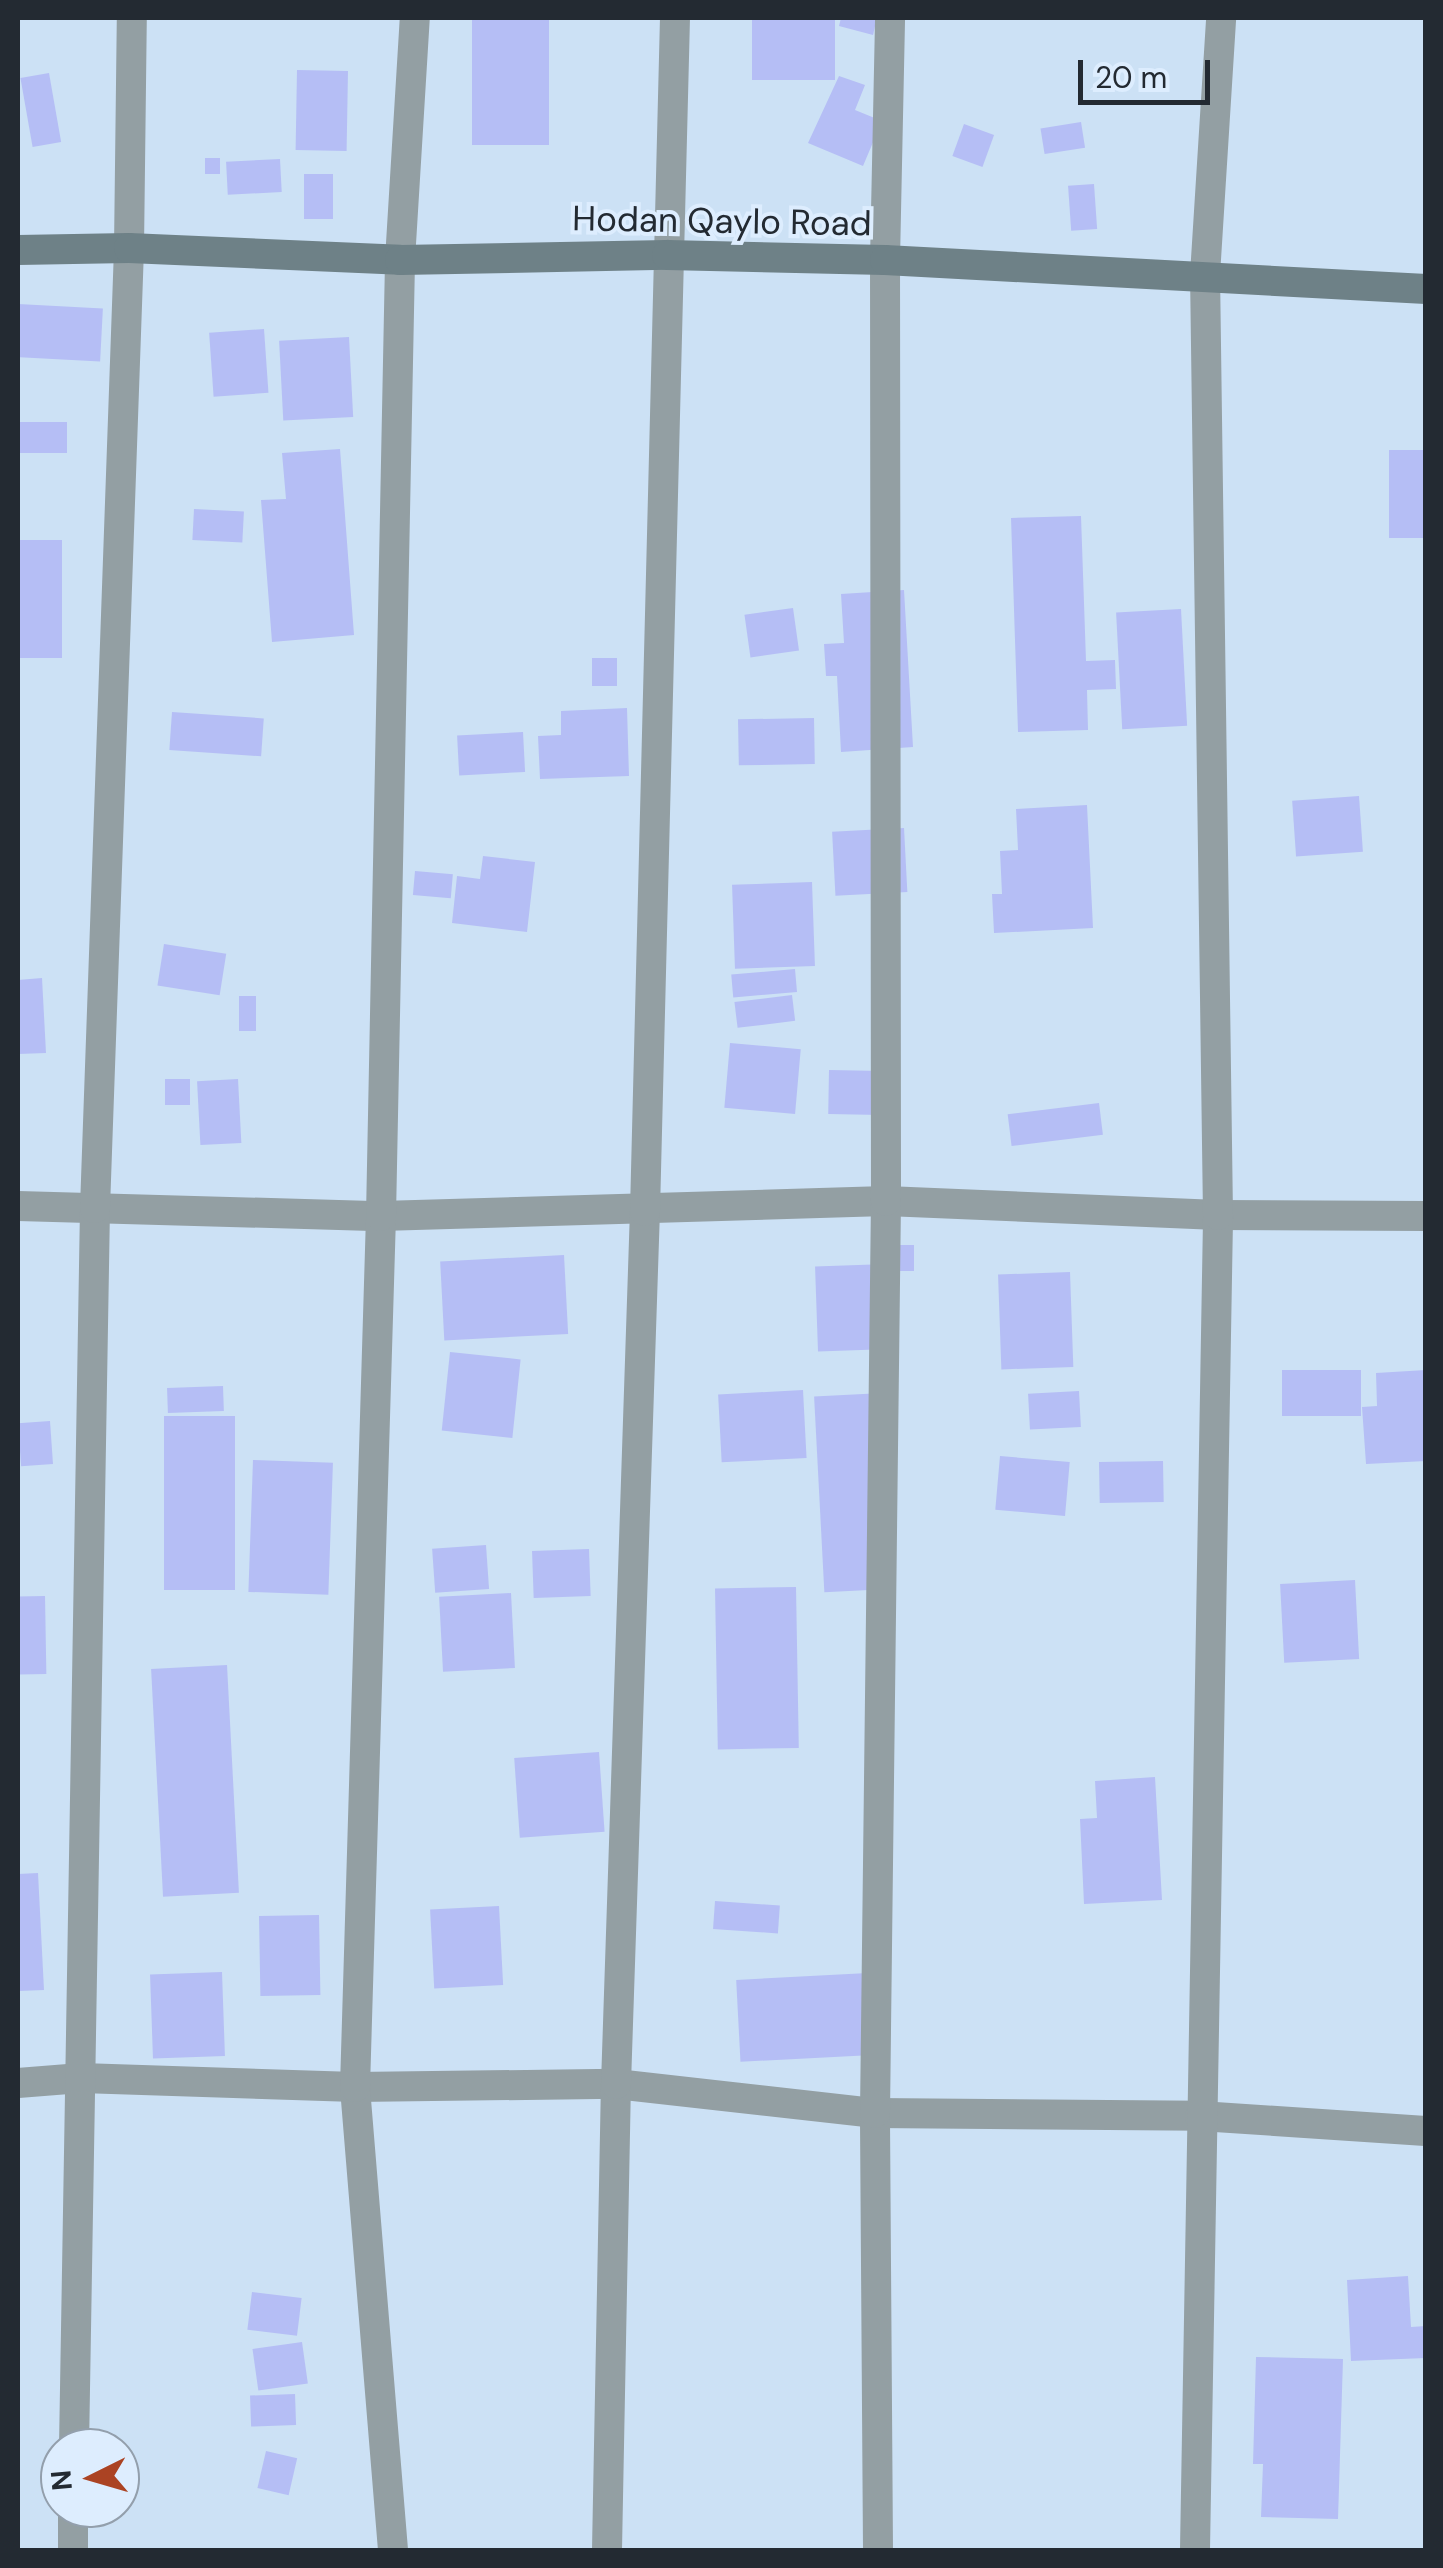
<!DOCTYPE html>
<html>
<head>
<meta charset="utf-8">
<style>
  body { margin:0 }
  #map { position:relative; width:1443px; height:2568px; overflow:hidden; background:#cce1f5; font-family:"DM Sans",sans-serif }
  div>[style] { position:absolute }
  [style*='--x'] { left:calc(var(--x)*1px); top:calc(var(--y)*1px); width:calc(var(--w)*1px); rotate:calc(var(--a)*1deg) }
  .building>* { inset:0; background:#b5bef5; transform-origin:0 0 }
  .street>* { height:30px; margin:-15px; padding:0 15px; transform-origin:15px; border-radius:15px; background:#939fa3 }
  .secondary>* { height:30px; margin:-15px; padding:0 15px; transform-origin:15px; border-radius:15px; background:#6e8187 }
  span { translate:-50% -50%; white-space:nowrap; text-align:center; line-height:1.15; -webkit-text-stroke:8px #ddedfe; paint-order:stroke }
  .street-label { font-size:35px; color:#232a32 }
  .frame { position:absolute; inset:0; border:20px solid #232a32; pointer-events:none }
  .north { position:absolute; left:40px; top:2428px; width:100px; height:100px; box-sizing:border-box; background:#ddedfe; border:2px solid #939fac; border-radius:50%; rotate:265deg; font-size:28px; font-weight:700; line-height:40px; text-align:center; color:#232a32 }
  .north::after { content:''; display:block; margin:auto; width:35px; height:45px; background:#ab4323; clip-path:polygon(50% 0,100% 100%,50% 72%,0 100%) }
  .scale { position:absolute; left:1078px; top:60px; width:132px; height:45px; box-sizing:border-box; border:5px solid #232a32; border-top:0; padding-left:12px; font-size:30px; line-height:35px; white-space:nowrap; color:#232a32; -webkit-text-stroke:8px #ddedfe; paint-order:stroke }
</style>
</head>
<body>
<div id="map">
  <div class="building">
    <div style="left:472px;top:18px;width:77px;height:127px"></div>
    <div style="left:752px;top:18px;width:83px;height:62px"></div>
    <div style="clip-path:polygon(841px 18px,877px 18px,873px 35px,839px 26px)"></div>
    <div style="left:297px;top:70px;width:51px;height:80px;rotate:1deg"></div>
    <div style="left:49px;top:73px;width:70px;height:29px;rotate:80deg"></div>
    <div style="clip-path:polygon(839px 76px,865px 85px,855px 110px,882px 121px,863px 166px,808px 143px)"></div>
    <div style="left:1081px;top:122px;width:26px;height:41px;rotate:81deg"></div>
    <div style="left:964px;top:124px;width:32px;height:34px;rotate:20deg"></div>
    <div style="left:205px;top:158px;width:15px;height:16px"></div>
    <div style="left:280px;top:159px;width:33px;height:54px;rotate:87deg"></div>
    <div style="left:304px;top:174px;width:29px;height:45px"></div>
    <div style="left:1094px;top:184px;width:45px;height:26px;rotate:86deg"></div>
    <div style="left:18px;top:304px;width:85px;height:53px;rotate:3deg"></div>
    <div style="left:264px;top:329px;width:64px;height:55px;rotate:86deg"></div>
    <div style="left:349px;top:337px;width:80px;height:70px;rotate:87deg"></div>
    <div style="left:18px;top:422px;width:49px;height:31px"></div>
    <div style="clip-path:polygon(340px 449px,354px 635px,272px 642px,261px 500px,286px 499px,282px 453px)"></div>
    <div style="left:1426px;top:450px;width:88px;height:37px;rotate:90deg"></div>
    <div style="left:194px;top:509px;width:50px;height:31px;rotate:3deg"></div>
    <div style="clip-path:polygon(1081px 516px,1086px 661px,1115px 660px,1116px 689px,1087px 690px,1088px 730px,1018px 732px,1011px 518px)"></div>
    <div style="left:18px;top:540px;width:44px;height:118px"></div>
    <div style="clip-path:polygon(904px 590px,913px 747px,841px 752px,837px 676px,826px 676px,824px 644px,844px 643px,841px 594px)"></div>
    <div style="left:793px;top:608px;width:43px;height:49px;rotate:82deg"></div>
    <div style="left:1181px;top:609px;width:117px;height:65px;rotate:87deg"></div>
    <div style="left:592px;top:658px;width:25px;height:28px"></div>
    <div style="clip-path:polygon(627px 708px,629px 776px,540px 779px,538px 736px,561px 735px,561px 711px)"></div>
    <div style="left:172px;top:712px;width:92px;height:38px;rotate:4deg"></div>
    <div style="left:814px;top:718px;width:46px;height:76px;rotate:89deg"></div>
    <div style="left:523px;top:732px;width:40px;height:66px;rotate:87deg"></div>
    <div style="left:1359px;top:796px;width:56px;height:67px;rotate:86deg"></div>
    <div style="clip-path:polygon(1087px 805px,1093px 928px,994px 933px,992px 894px,1002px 894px,1000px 851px,1018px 850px,1016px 809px)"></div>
    <div style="left:904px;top:828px;width:64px;height:72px;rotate:87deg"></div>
    <div style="clip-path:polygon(483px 856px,535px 862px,527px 932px,452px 923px,457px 876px,480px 879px)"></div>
    <div style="left:415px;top:871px;width:38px;height:24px;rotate:5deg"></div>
    <div style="left:812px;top:882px;width:84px;height:80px;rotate:88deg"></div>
    <div style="left:164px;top:944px;width:63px;height:42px;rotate:9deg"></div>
    <div style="left:795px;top:969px;width:23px;height:64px;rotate:85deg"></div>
    <div style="clip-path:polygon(42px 978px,46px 1053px,18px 1054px,18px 980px)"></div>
    <div style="left:792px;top:995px;width:26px;height:58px;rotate:83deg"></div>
    <div style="left:239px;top:996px;width:17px;height:35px"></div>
    <div style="left:730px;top:1043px;width:71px;height:65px;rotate:5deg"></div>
    <div style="left:829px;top:1070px;width:66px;height:44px;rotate:1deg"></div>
    <div style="left:165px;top:1079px;width:25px;height:26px"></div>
    <div style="left:238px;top:1079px;width:64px;height:41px;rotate:87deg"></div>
    <div style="left:1099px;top:1103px;width:32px;height:92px;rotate:83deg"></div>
    <div style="left:889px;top:1245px;width:25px;height:26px"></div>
    <div style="left:564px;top:1255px;width:79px;height:124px;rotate:87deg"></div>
    <div style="left:887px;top:1264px;width:85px;height:72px;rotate:88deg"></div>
    <div style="left:1070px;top:1272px;width:95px;height:72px;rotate:88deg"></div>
    <div style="left:450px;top:1352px;width:71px;height:79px;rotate:6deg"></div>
    <div style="left:1282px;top:1370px;width:79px;height:46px"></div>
    <div style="clip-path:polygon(1426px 1370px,1426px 1461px,1366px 1464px,1362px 1407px,1377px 1406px,1376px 1373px)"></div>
    <div style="left:223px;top:1386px;width:25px;height:56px;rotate:88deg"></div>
    <div style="left:803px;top:1390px;width:68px;height:85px;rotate:87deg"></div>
    <div style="left:1079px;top:1391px;width:36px;height:51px;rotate:87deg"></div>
    <div style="left:883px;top:1393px;width:196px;height:69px;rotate:87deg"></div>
    <div style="left:235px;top:1416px;width:174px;height:71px;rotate:90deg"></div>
    <div style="left:50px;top:1421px;width:43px;height:32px;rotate:86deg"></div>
    <div style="left:1000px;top:1456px;width:70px;height:54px;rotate:5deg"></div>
    <div style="left:253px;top:1460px;width:80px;height:132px;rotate:2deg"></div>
    <div style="left:1163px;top:1461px;width:41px;height:64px;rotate:89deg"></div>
    <div style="left:486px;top:1545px;width:44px;height:54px;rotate:86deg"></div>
    <div style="left:589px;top:1549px;width:47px;height:57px;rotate:88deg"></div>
    <div style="left:1355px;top:1580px;width:79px;height:75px;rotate:87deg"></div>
    <div style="left:796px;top:1587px;width:161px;height:81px;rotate:89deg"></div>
    <div style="left:511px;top:1593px;width:75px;height:72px;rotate:87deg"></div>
    <div style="left:45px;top:1596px;width:78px;height:27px;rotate:89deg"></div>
    <div style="left:227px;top:1665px;width:228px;height:76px;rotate:87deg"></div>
    <div style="left:599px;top:1752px;width:80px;height:85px;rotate:86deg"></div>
    <div style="clip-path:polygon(1155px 1777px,1162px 1900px,1084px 1904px,1080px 1819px,1097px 1818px,1095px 1781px)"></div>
    <div style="clip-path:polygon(38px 1873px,44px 1990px,18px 1991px,18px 1874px)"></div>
    <div style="left:715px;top:1901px;width:65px;height:28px;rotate:4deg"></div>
    <div style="left:499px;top:1906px;width:79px;height:69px;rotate:87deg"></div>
    <div style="left:319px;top:1915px;width:80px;height:60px;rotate:89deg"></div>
    <div style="left:222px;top:1972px;width:84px;height:72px;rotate:88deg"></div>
    <div style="left:868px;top:1973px;width:82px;height:132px;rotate:87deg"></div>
    <div style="clip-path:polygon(1408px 2276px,1411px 2327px,1426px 2326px,1426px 2358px,1351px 2361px,1347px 2280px)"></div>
    <div style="left:252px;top:2292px;width:50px;height:38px;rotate:7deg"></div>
    <div style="left:302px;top:2342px;width:42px;height:50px;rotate:82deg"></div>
    <div style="clip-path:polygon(1256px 2357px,1343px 2359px,1338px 2519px,1261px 2517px,1263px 2464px,1253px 2464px)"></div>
    <div style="left:295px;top:2394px;width:31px;height:45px;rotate:88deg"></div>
    <div style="left:266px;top:2451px;width:32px;height:38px;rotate:13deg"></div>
  </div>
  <div class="street">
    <div style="--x:18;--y:1206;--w:363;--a:1.6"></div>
    <div style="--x:381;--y:1216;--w:505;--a:-1.7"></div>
    <div style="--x:886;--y:1201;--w:332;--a:2.4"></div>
    <div style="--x:1218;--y:1215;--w:208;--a:0.3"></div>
    <div style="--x:18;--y:2083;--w:63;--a:-4.5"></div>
    <div style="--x:81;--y:2078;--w:274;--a:1.9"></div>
    <div style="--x:355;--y:2087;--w:261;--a:-0.7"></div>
    <div style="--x:616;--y:2084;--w:261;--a:6.4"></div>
    <div style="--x:875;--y:2113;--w:325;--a:0.5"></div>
    <div style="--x:1200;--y:2116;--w:226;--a:3.8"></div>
    <div style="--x:74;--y:2448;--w:1240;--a:-89.03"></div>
    <div style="--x:95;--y:1208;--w:961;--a:-87.97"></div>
    <div style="--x:129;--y:248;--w:230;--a:-89.3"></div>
    <div style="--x:73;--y:2550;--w:42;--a:-90"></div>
    <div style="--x:393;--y:2550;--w:465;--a:-94.7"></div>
    <div style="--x:355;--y:2087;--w:871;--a:-88.29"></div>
    <div style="--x:381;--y:1216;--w:956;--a:-88.86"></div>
    <div style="--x:400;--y:260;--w:242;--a:-86.5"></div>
    <div style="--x:607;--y:2550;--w:466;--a:-88.9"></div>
    <div style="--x:616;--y:2084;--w:873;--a:-88.1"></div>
    <div style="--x:645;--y:1211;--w:1193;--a:-88.56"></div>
    <div style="--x:878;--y:2550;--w:437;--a:-90.4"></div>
    <div style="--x:875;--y:2113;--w:912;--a:-89.31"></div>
    <div style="--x:886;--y:1201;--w:941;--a:-90.06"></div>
    <div style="--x:885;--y:260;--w:242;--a:-88.8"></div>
    <div style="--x:1195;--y:2550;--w:1335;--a:-89.01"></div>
    <div style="--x:1218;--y:1215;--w:940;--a:-90.79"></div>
    <div style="--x:1205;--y:275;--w:257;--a:-86.4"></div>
  </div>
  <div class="secondary">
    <div style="--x:18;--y:250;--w:111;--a:-1"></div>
    <div style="--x:129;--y:248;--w:271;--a:2.5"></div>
    <div style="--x:400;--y:260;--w:267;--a:-1.1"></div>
    <div style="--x:667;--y:255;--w:218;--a:1.3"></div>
    <div style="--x:885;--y:260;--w:542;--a:3.07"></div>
  </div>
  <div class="street-label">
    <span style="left:722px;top:221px;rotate:1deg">Hodan Qaylo Road</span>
  </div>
  <div class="frame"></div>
  <div class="north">N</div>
  <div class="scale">20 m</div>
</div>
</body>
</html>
